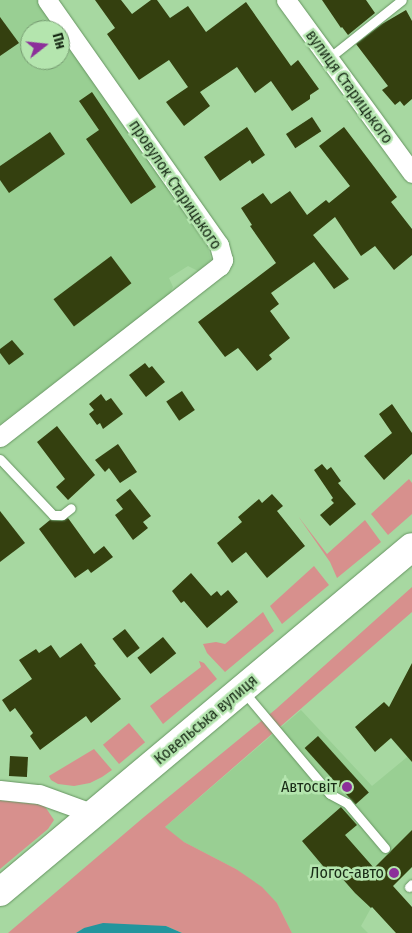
<!DOCTYPE html>
<html>
<head>
<meta charset="utf-8">
<style>
  body { margin:0 }
  #map { position:relative; width:412px; height:933px; overflow:hidden; background:#a7d8a1; font-family:"Fira Sans Condensed",sans-serif }
  div>[style] { position:absolute }
  [style*='--x'] { left:calc(var(--x)*1px); top:calc(var(--y)*1px); width:calc(var(--w)*1px); rotate:calc(var(--a)*1deg) }
  .built>* { inset:0; background:#99cf93 }
  .green>* { inset:0; background:#d7908d; transform-origin:0 0 }
  .water>* { inset:0; background:#23959d }
  .building>* { inset:0; background:#34400f; transform-origin:0 0 }
  .roads { filter:drop-shadow(0 0 1px #679562) drop-shadow(0 0 1px #679562) }
  .lane>* { height:9px; margin:-4.5px; padding:0 4.5px; transform-origin:4.5px; border-radius:4.5px; background:#fff }
  .street>* { height:19px; margin:-9.5px; padding:0 9.5px; transform-origin:9.5px; border-radius:9.5px; background:#fff }
  .primary>* { height:28px; margin:-14px; padding:0 14px; transform-origin:14px; border-radius:14px; background:#fff }
  .dots>* { width:14px; height:14px; translate:-50% -50%; box-sizing:border-box; border:2px solid #b4e5ae; border-radius:50% }
  span { translate:-50% -50%; white-space:nowrap; text-align:center; line-height:1.15; -webkit-text-stroke:5px #b4e5ae; paint-order:stroke }
  .street-label { font-size:16px; color:#182b16 }
  .poi-label { font-size:16px; color:#182b16 }
  .right { translate:-100% -50%; text-align:right }
  .north { position:absolute; left:20px; top:20px; width:50px; height:50px; box-sizing:border-box; background:#b4e5ae; border:1px solid #769b71; border-radius:50%; rotate:74deg; font-size:14px; font-weight:700; line-height:20px; text-align:center; color:#182b16 }
  .north::after { content:''; display:block; margin:auto; width:18px; height:22px; background:#8c2f9a; clip-path:polygon(50% 0,100% 100%,50% 72%,0 100%) }
</style>
</head>
<body>
<div id="map">
  <div class="built">
    <div style="clip-path:polygon(0 0,37px 0,58px 30px,30px 30px,30px 60px,60px 60px,60px 33px,207px 244px,211px 260px,198px 271px,188px 266px,169px 278px,173px 287px,169px 295px,0 424px)"></div>
    <div style="clip-path:polygon(301px 710px,372px 786px,412px 753px,412px 867px,371px 908px,361px 926px,368px 933px,292px 933px,277px 903px,236px 869px,184px 842px,164px 828px)"></div>
  </div>
  <div class="green">
    <div style="clip-path:polygon(409px 479px,412px 483px,412px 514px,388px 535px,371px 514px)"></div>
    <div style="clip-path:polygon(298px 516px,327px 554px,365px 520px,381px 542px,337px 578px,330px 562px)"></div>
    <div style="clip-path:polygon(314px 566px,329px 585px,282px 624px,270px 606px)"></div>
    <div style="clip-path:polygon(412px 587px,412px 612px,165px 827px,184px 842px,236px 869px,262px 887px,277px 903px,292px 933px,182px 933px,166px 926px,84px 928px,76px 933px,8px 933px,144px 817px,276px 709px)"></div>
    <div style="clip-path:polygon(263px 612px,274px 631px,225px 672px,207px 653px,203px 644px,216px 642px,225px 644px)"></div>
    <div style="clip-path:polygon(199px 661px,204px 663px,217px 679px,163px 724px,150px 706px,201px 667px)"></div>
    <div style="left:129px;top:723px;width:25px;height:34px;rotate:50deg"></div>
    <div style="clip-path:polygon(94px 749px,112px 770px,102px 777px,90px 783px,74px 786px,58px 784px,51px 780px,49px 776px)"></div>
    <div style="clip-path:polygon(0 800px,44px 805px,54px 820px,48px 829px,0 869px)"></div>
  </div>
  <div class="water">
    <div style="clip-path:polygon(103px 923px,166px 926px,182px 933px,76px 933px,84px 928px)"></div>
  </div>
  <div class="building">
    <div style="clip-path:polygon(95px 0,121px 0,132px 14px,151px 0,157px 0,170px 18px,188px 6px,206px 32px,246px 2px,291px 66px,298px 60px,319px 89px,310px 95px,310px 99px,292px 111px,271px 81px,255px 93px,237px 67px,200px 92px,210px 106px,184px 126px,166px 102px,188px 87px,169px 60px,139px 80px,107px 34px,115px 28px)"></div>
    <div style="clip-path:polygon(322px 0,366px 0,375px 13px,348px 35px,342px 27px,341px 28px)"></div>
    <div style="clip-path:polygon(406px 10px,412px 21px,412px 99px,404px 106px,400px 101px,395px 105px,382px 90px,388px 86px,356px 44px,382px 24px)"></div>
    <div style="clip-path:polygon(0 17px,19px 43px,0 56px)"></div>
    <div style="clip-path:polygon(92px 92px,156px 187px,131px 204px,86px 139px,99px 130px,79px 101px)"></div>
    <div style="left:312px;top:117px;width:17px;height:31px;rotate:57deg"></div>
    <div style="clip-path:polygon(247px 127px,265px 155px,252px 164px,250px 160px,220px 181px,204px 157px)"></div>
    <div style="clip-path:polygon(344px 127px,397px 197px,391px 202px,412px 229px,412px 255px,394px 270px,375px 246px,361px 256px,335px 217px,313px 235px,349px 279px,334px 289px,314px 262px,271px 293px,279px 304px,270px 311px,290px 338px,269px 355px,272px 359px,257px 371px,238px 348px,225px 357px,198px 322px,276px 263px,250px 226px,252px 225px,241px 208px,263px 193px,271px 204px,290px 191px,307px 215px,326px 200px,329px 203px,350px 186px,319px 146px)"></div>
    <div style="clip-path:polygon(50px 132px,65px 154px,9px 193px,0 180px,0 166px)"></div>
    <div style="left:111px;top:256px;width:34px;height:72px;rotate:53deg"></div>
    <div style="clip-path:polygon(12px 340px,24px 354px,9px 365px,0 353px,0 349px)"></div>
    <div style="clip-path:polygon(145px 363px,149px 368px,152px 366px,165px 382px,146px 397px,129px 375px)"></div>
    <div style="left:182px;top:391px;width:23px;height:19px;rotate:56deg"></div>
    <div style="clip-path:polygon(101px 394px,106px 401px,111px 398px,123px 414px,103px 429px,100px 423px,97px 425px,89px 414px,94px 410px,89px 404px)"></div>
    <div style="clip-path:polygon(392px 404px,412px 433px,412px 454px,384px 480px,364px 456px,392px 433px,379px 414px)"></div>
    <div style="clip-path:polygon(57px 426px,95px 475px,68px 500px,56px 487px,65px 479px,37px 442px)"></div>
    <div style="clip-path:polygon(118px 444px,137px 472px,120px 483px,109px 468px,105px 472px,95px 460px)"></div>
    <div style="clip-path:polygon(322px 464px,327px 470px,331px 467px,341px 481px,338px 483px,356px 504px,330px 526px,320px 515px,334px 503px,331px 500px,333px 498px,314px 470px)"></div>
    <div style="clip-path:polygon(130px 489px,151px 516px,143px 522px,148px 528px,133px 540px,115px 515px,123px 509px,116px 500px)"></div>
    <div style="clip-path:polygon(272px 494px,283px 506px,277px 511px,305px 546px,267px 578px,246px 552px,232px 563px,217px 543px,242px 522px,238px 517px,259px 499px,262px 503px)"></div>
    <div style="clip-path:polygon(0 511px,25px 543px,0 562px)"></div>
    <div style="clip-path:polygon(68px 518px,94px 554px,104px 546px,113px 557px,91px 573px,88px 569px,75px 578px,39px 529px,50px 520px,62px 521px)"></div>
    <div style="clip-path:polygon(191px 573px,211px 596px,217px 591px,221px 596px,228px 590px,238px 602px,207px 628px,184px 601px,181px 603px,172px 591px)"></div>
    <div style="left:125px;top:629px;width:24px;height:16px;rotate:52deg"></div>
    <div style="left:163px;top:637px;width:21px;height:33px;rotate:51deg"></div>
    <div style="clip-path:polygon(81px 643px,96px 664px,94px 665px,121px 699px,91px 723px,86px 716px,40px 750px,30px 736px,33px 733px,15px 708px,10px 712px,2px 700px,32px 679px,19px 660px,36px 649px,39px 653px,51px 645px,60px 658px)"></div>
    <div style="clip-path:polygon(412px 663px,412px 762px,391px 738px,375px 752px,355px 727px,384px 702px,389px 707px)"></div>
    <div style="left:318px;top:736px;width:76px;height:18px;rotate:48deg"></div>
    <div style="left:10px;top:756px;width:18px;height:20px;rotate:3deg"></div>
    <div style="clip-path:polygon(341px 807px,357px 825px,345px 835px,374px 868px,412px 830px,412px 867px,393px 886px,412px 907px,412px 933px,396px 933px,372px 907px,371px 908px,355px 893px,333px 868px,328px 872px,302px 841px)"></div>
  </div>
  <div class="roads">
    <div class="lane">
      <div style="--x:329;--y:58;--w:93;--a:-38.5"></div>
      <div style="--x:0;--y:459;--w:77;--a:46.6"></div>
      <div style="--x:53;--y:515;--w:9;--a:0"></div>
      <div style="--x:62;--y:515;--w:11;--a:-38"></div>
      <div style="--x:244;--y:692;--w:133;--a:49.9"></div>
      <div style="--x:330;--y:794;--w:19;--a:28"></div>
      <div style="--x:347;--y:803;--w:59;--a:49.8"></div>
      <div style="--x:409;--y:887;--w:4;--a:-45"></div>
    </div>
    <div class="street">
      <div style="--x:286;--y:0;--w:214;--a:53.9"></div>
      <div style="--x:0;--y:437;--w:279;--a:-37.9"></div>
      <div style="--x:220;--y:266;--w:7;--a:-63"></div>
      <div style="--x:223;--y:260;--w:16;--a:-105"></div>
      <div style="--x:219;--y:245;--w:299;--a:-125.1"></div>
      <div style="--x:0;--y:790;--w:39;--a:6"></div>
      <div style="--x:39;--y:794;--w:59;--a:20"></div>
    </div>
    <div class="primary">
      <div style="--x:0;--y:892;--w:537;--a:-39.94"></div>
    </div>
  </div>
  <div class="dots">
    <div style="left:347px;top:787px;background:#8c2f9a"></div>
    <div style="left:394px;top:873px;background:#8c2f9a"></div>
  </div>
  <div class="street-label">
    <span style="left:349px;top:87px;rotate:54deg">вулиця Старицького</span>
    <span style="left:175px;top:185px;rotate:56deg">провулок Старицького</span>
    <span style="left:206px;top:720px;rotate:-40deg">Ковельська вулиця</span>
  </div>
  <div class="poi-label">
    <span class="right" style="left:337px;top:787px">Автосвіт</span>
    <span class="right" style="left:384px;top:873px">Логос-авто</span>
  </div>
  <div class="north">Пн</div>
</div>
</body>
</html>
